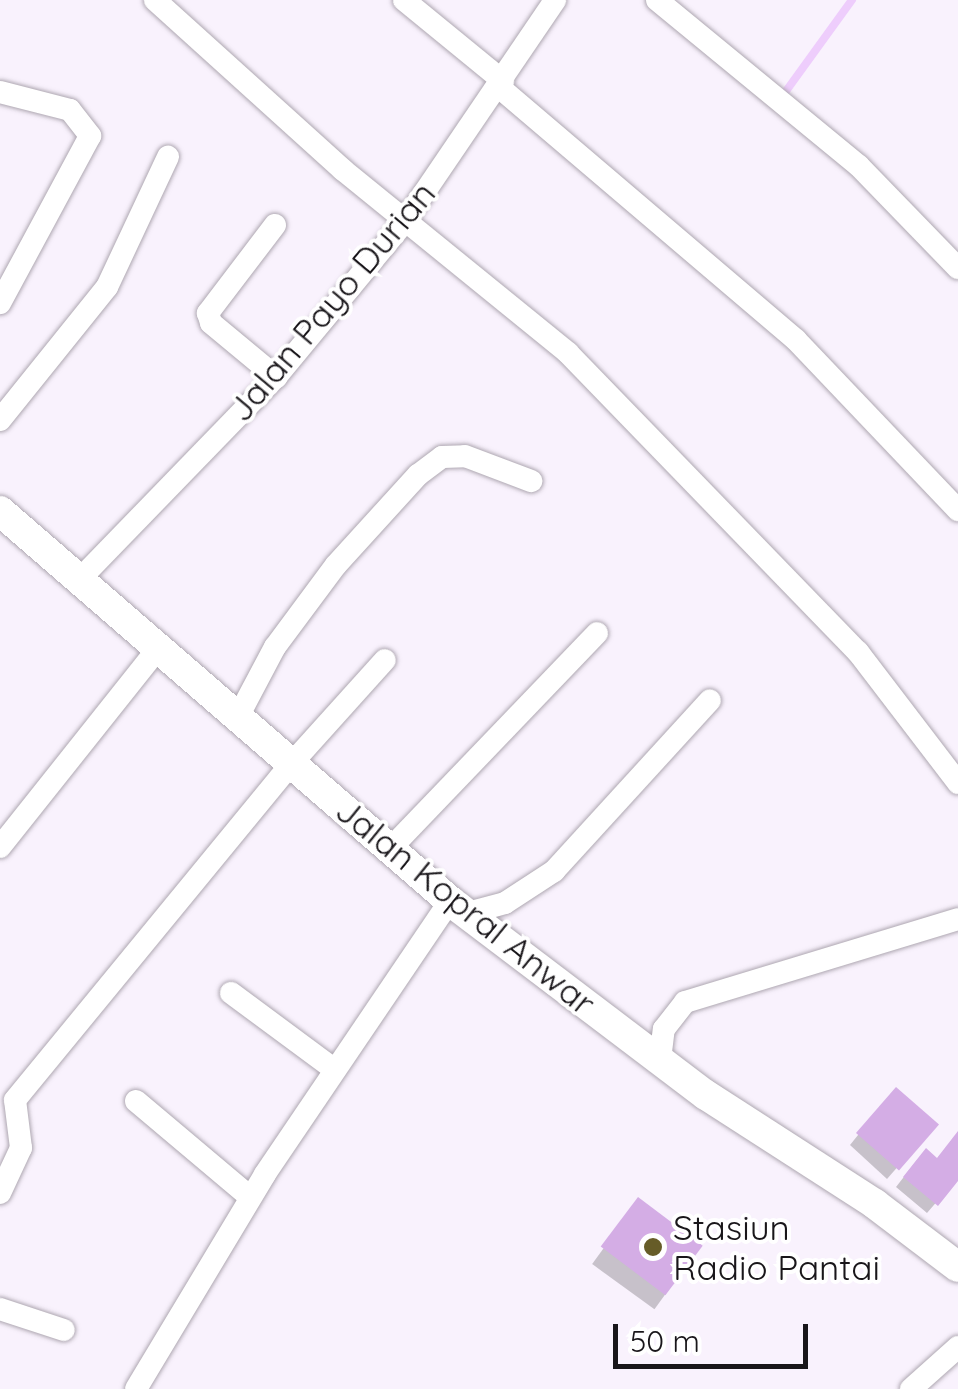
<!DOCTYPE html>
<html>
<head>
<meta charset="utf-8">
<style>
  body { margin:0 }
  #map { position:relative; width:958px; height:1389px; overflow:hidden; background:#f9f2fd; font-family:Quicksand,sans-serif }
  div>[style] { position:absolute }
  [style*='--x'] { left:calc(var(--x)*1px); top:calc(var(--y)*1px); width:calc(var(--w)*1px); rotate:calc(var(--a)*1deg) }
  .shadow>* { inset:0; background:#0003; transform-origin:0 0 }
  .stream>* { height:8px; margin:-4px; padding:0 4px; transform-origin:4px; border-radius:4px; background:#eecdfc }
  .building>* { inset:0; background:#d4ade5; transform-origin:0 0 }
  .roads { filter:drop-shadow(0 0 2px #aea7b1) drop-shadow(0 0 2px #aea7b1) }
  .minor>* { height:22px; margin:-11px; padding:0 11px; transform-origin:11px; border-radius:11px; background:#fff }
  .tertiary>* { height:30px; margin:-15px; padding:0 15px; transform-origin:15px; border-radius:15px; background:#fff }
  .dots>* { width:28px; height:28px; translate:-50% -50%; box-sizing:border-box; border:5px solid #fff; border-radius:50% }
  span { translate:-50% -50%; white-space:nowrap; text-align:center; line-height:1.15; -webkit-text-stroke:8px #fff; paint-order:stroke }
  .street-label { font-size:35px; color:#19161a }
  .poi-label { font-size:35px; color:#19161a }
  .left { translate:0 -50%; text-align:left }
  .scale { position:absolute; left:613px; top:1324px; width:195px; height:45px; box-sizing:border-box; border:5px solid #19161a; border-top:0; padding-left:12px; font-size:30px; line-height:35px; white-space:nowrap; color:#19161a; -webkit-text-stroke:8px #fff; paint-order:stroke }
</style>
</head>
<body>
<div id="map">
  <div class="shadow">
    <div style="clip-path:polygon(887px 1099px,935px 1124px,887px 1179px,850px 1145px)"></div>
    <div style="clip-path:polygon(958px 1134px,958px 1177px,927px 1213px,896px 1187px,917px 1160px,936px 1160px)"></div>
    <div style="left:638px;top:1201px;width:77px;height:78px;rotate:36deg"></div>
  </div>
  <div class="stream">
    <div style="--x:781;--y:98;--w:121;--a:-54.1"></div>
  </div>
  <div class="building">
    <div style="left:896px;top:1087px;width:57px;height:61px;rotate:41deg"></div>
    <div style="clip-path:polygon(958px 1131px,958px 1181px,938px 1206px,903px 1177px,926px 1148px,937px 1158px)"></div>
    <div style="left:638px;top:1197px;width:81px;height:62px;rotate:37deg"></div>
  </div>
  <div class="roads">
    <div class="minor">
      <div style="--x:155;--y:0;--w:253;--a:42.1"></div>
      <div style="--x:343;--y:170;--w:290;--a:39.1"></div>
      <div style="--x:568;--y:353;--w:417;--a:45.9"></div>
      <div style="--x:858;--y:652;--w:165;--a:52.6"></div>
      <div style="--x:404;--y:0;--w:128;--a:39.3"></div>
      <div style="--x:657;--y:0;--w:261;--a:39.4"></div>
      <div style="--x:859;--y:166;--w:142;--a:45.9"></div>
      <div style="--x:499;--y:87;--w:390;--a:40.4"></div>
      <div style="--x:796;--y:340;--w:235;--a:46.4"></div>
      <div style="--x:0;--y:92;--w:72;--a:14.4"></div>
      <div style="--x:70;--y:110;--w:33;--a:52"></div>
      <div style="--x:90;--y:136;--w:190;--a:118.3"></div>
      <div style="--x:275;--y:225;--w:111;--a:127.3"></div>
      <div style="--x:208;--y:313;--w:10;--a:73"></div>
      <div style="--x:211;--y:323;--w:85;--a:39.7"></div>
      <div style="--x:0;--y:420;--w:171;--a:-51.2"></div>
      <div style="--x:107;--y:287;--w:144;--a:-64.9"></div>
      <div style="--x:79;--y:580;--w:283;--a:-45.9"></div>
      <div style="--x:276;--y:377;--w:202;--a:-50.4"></div>
      <div style="--x:405;--y:221;--w:267;--a:-55.8"></div>
      <div style="--x:240;--y:713;--w:75;--a:-62.1"></div>
      <div style="--x:275;--y:647;--w:102;--a:-53.4"></div>
      <div style="--x:336;--y:565;--w:122;--a:-47.7"></div>
      <div style="--x:418;--y:475;--w:30;--a:-37"></div>
      <div style="--x:442;--y:457;--w:23;--a:-2"></div>
      <div style="--x:465;--y:456;--w:71;--a:20.7"></div>
      <div style="--x:0;--y:847;--w:256;--a:-51.5"></div>
      <div style="--x:390;--y:849;--w:299;--a:-46.2"></div>
      <div style="--x:468;--y:913;--w:38;--a:-15"></div>
      <div style="--x:505;--y:903;--w:59;--a:-33.1"></div>
      <div style="--x:554;--y:871;--w:231;--a:-47.6"></div>
      <div style="--x:231;--y:993;--w:129;--a:36.5"></div>
      <div style="--x:660;--y:1060;--w:31;--a:-83"></div>
      <div style="--x:664;--y:1029;--w:34;--a:-52"></div>
      <div style="--x:685;--y:1002;--w:285;--a:-16.9"></div>
      <div style="--x:136;--y:1101;--w:149;--a:40.1"></div>
      <div style="--x:0;--y:1193;--w:50;--a:-65"></div>
      <div style="--x:21;--y:1148;--w:48;--a:-97.1"></div>
      <div style="--x:15;--y:1100;--w:438;--a:-50.6"></div>
      <div style="--x:293;--y:762;--w:137;--a:-48"></div>
      <div style="--x:0;--y:1309;--w:67;--a:18.2"></div>
      <div style="--x:136;--y:1389;--w:251;--a:-59"></div>
      <div style="--x:265;--y:1174;--w:330;--a:-55.9"></div>
      <div style="--x:911;--y:1389;--w:63;--a:-41.8"></div>
    </div>
    <div class="tertiary">
      <div style="--x:0;--y:511;--w:595;--a:40.91"></div>
      <div style="--x:450;--y:901;--w:321;--a:37.2"></div>
      <div style="--x:706;--y:1095;--w:201;--a:32.8"></div>
      <div style="--x:875;--y:1204;--w:104;--a:37.2"></div>
    </div>
  </div>
  <div class="dots">
    <div style="left:653px;top:1247px;background:#665c28"></div>
  </div>
  <div class="street-label">
    <span style="left:331px;top:301px;rotate:-50deg">Jalan Payo Durian</span>
    <span style="left:466px;top:906px;rotate:39deg">Jalan Kopral Anwar</span>
  </div>
  <div class="poi-label">
    <span class="left" style="left:673px;top:1247px">Stasiun<br>Radio Pantai</span>
  </div>
  <div class="scale">50 m</div>
</div>
</body>
</html>
